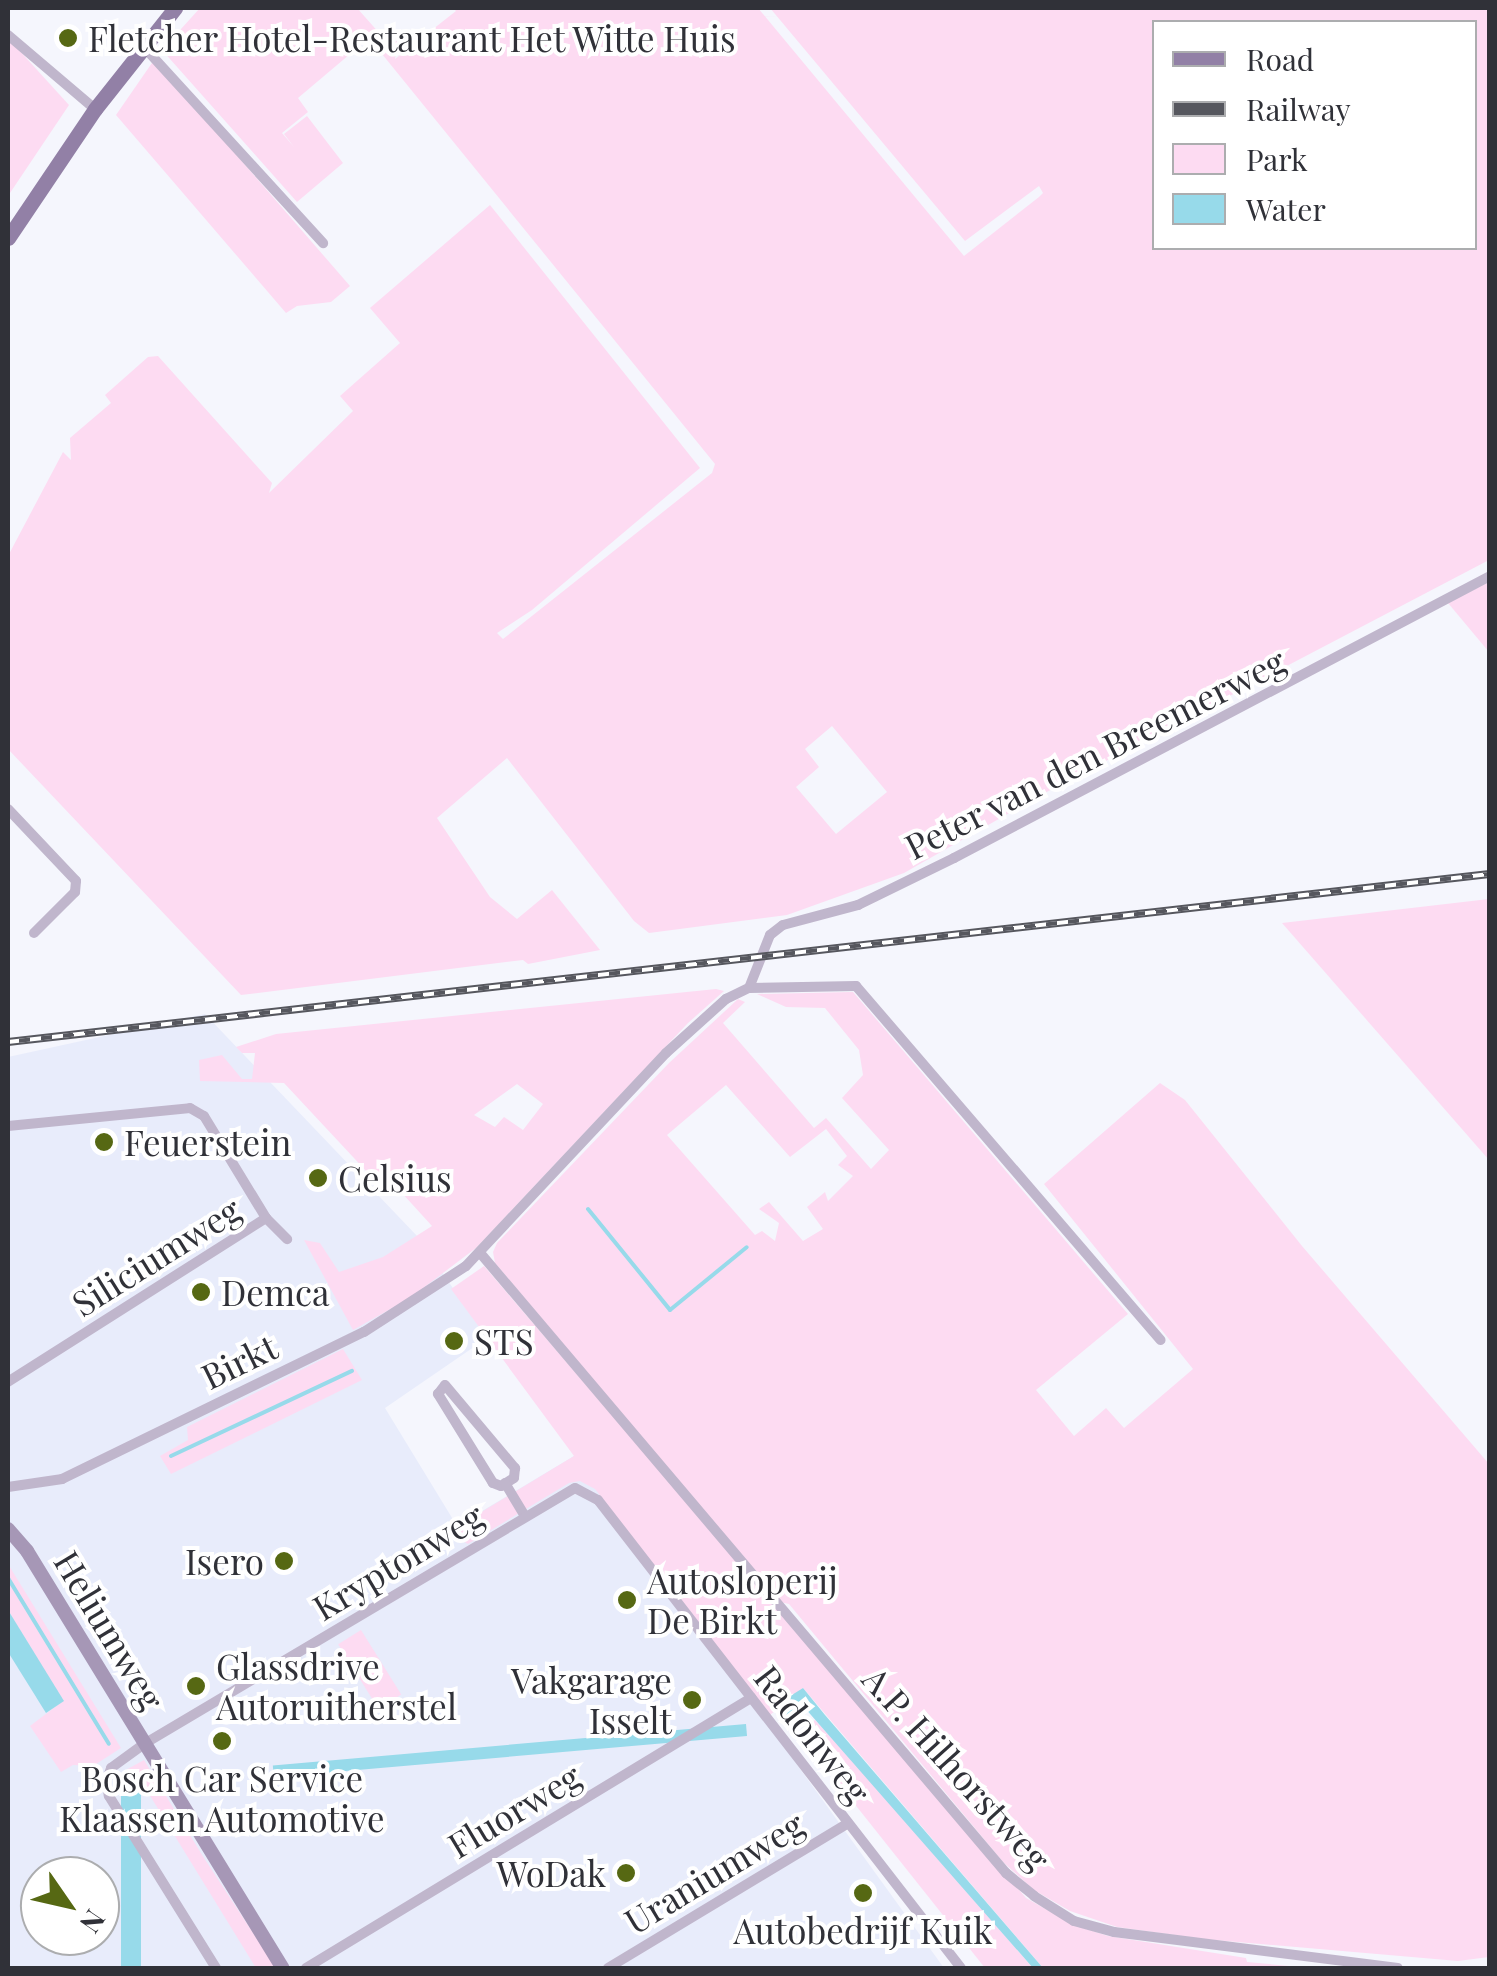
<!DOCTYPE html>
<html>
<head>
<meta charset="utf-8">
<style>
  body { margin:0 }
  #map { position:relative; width:1497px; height:1976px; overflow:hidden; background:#f5f6fd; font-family:"Playfair Display",serif }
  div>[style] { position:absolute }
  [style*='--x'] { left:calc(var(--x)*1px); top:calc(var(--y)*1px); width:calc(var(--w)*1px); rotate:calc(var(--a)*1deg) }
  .built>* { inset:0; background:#e8ecfb }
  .green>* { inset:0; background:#fddbf2; transform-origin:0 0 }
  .water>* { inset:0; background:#97daea; transform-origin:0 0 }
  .stream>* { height:4px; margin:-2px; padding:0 2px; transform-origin:2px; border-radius:2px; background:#97daea }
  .street>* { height:10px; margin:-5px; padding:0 5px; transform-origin:5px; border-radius:5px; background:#c0b6cc }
  .secondary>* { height:14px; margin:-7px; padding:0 7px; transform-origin:7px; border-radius:7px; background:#a697b6 }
  .primary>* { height:15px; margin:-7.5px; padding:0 7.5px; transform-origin:7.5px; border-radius:7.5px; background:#9280a6 }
  .rail>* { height:8px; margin-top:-4px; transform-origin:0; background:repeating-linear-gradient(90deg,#fff 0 11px,#56575e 0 22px); box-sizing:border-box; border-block:2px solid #56575e }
  .dots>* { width:28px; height:28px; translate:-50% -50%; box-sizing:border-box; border:5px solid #fff; border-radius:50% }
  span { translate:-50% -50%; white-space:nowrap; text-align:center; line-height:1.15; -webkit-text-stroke:8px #fff; paint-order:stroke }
  .poi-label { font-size:35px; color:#303138 }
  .left { translate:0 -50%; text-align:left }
  .right { translate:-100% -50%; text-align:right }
  .street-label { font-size:35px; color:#303138 }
  .frame { position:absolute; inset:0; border:10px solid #303138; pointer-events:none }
  .legend { position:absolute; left:1152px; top:20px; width:325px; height:230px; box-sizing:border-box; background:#fff; border:2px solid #acadaf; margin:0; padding:12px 18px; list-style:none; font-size:30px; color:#303138 }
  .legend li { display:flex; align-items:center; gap:20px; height:50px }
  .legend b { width:50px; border:2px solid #acadaf }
  .north { position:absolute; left:20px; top:1856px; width:100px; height:100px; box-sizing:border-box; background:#fff; border:2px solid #acadaf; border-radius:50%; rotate:124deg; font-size:28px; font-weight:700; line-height:40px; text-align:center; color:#303138 }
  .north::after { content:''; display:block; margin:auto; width:35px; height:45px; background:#566813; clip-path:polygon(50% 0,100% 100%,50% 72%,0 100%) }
</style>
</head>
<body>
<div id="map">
  <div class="built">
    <div style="clip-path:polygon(evenodd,205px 1014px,418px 1237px,487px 1338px,385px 1408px,457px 1526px,574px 1456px,944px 1968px,8px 1968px,8px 1057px,205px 1014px,40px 1876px,100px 1876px,100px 1936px,40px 1936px,40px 1876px)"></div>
  </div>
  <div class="green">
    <div style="clip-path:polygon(evenodd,200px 8px,357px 8px,381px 35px,398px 42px,395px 59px,456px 11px,453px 8px,758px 8px,964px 256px,1039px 197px,1043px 193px,1039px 186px,965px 241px,770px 8px,1489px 8px,1489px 560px,1039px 796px,904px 873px,787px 915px,649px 933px,634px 921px,507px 758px,437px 818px,490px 897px,517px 919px,552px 890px,600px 950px,528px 964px,523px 960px,241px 995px,8px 749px,8px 556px,63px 452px,71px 460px,70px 438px,111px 403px,105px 395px,148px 357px,158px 356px,272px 483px,269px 493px,353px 411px,340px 396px,400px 343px,370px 308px,490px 205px,700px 468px,532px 610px,497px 633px,503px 639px,712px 473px,715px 464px,369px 38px,298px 98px,308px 112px,282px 133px,294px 147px,284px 134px,307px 116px,343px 163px,297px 202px,162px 50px,200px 8px,1154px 22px,1474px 22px,1474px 248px,1154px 248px,1154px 22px,200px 8px,832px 726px,887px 792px,836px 834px,796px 787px,819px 767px,805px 749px,832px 726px)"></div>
    <div style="clip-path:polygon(8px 38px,69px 105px,8px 196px)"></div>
    <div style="clip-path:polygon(154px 60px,350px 286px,331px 302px,297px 306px,286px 313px,116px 115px)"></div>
    <div style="clip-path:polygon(1489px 582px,1489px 652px,1448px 603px)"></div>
    <div style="clip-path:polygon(1489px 899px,1490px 899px,1489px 1160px,1282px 923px)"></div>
    <div style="clip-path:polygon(evenodd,716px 989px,724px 991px,688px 1023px,476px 1248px,410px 1298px,353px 1330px,304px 1240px,320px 1243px,339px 1272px,383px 1257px,432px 1226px,391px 1181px,381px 1187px,284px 1083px,200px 1081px,199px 1060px,222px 1055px,242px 1079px,252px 1079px,255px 1053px,242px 1053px,236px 1047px,276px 1034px,716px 989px,517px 1084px,543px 1104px,523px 1130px,504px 1117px,495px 1127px,474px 1115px,517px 1084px)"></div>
    <div style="clip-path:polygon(evenodd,853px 992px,1128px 1314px,1036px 1390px,1074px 1436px,1106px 1408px,1124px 1428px,1193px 1369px,1044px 1184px,1160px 1083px,1185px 1100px,1302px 1246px,1489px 1464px,1489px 1957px,1458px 1961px,1203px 1939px,1117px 1927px,1070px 1911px,1034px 1890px,1003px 1862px,789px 1604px,780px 1602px,495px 1263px,493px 1252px,497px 1243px,669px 1063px,738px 999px,745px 1002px,723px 1023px,814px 1128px,826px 1118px,871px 1169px,889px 1150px,842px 1098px,863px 1075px,859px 1050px,825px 1008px,786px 1007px,757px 994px,853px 992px,726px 1085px,790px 1157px,826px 1129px,847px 1156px,838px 1165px,853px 1176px,828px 1201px,825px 1192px,807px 1207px,823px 1229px,803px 1241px,769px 1202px,759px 1209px,779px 1223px,775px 1241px,762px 1231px,755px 1235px,667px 1135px,726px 1085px)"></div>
    <div style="clip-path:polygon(484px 1266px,1026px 1898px,1074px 1925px,1108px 1936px,1246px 1958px,1247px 1962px,1311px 1968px,1043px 1968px,803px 1688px,770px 1715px,595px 1489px,580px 1481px,569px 1483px,468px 1544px,461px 1540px,455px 1528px,574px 1456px,451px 1289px)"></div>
    <div style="clip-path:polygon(343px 1349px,362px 1380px,171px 1474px,160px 1456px,188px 1440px,187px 1427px)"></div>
    <div style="clip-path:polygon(8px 1564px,121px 1748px,93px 1766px,73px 1765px,61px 1772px,30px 1726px,63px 1701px,8px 1610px)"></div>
    <div style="left:361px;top:1630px;width:76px;height:27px;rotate:58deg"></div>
    <div style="clip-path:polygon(815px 1720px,841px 1748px,1033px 1968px,985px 1968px,799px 1734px)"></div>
    <div style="clip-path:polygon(144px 1760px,204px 1858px,276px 1968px,256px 1968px,141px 1781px,121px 1780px,124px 1771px)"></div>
  </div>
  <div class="water">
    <div style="clip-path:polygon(8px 1610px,64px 1701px,46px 1713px,8px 1652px)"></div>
    <div style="clip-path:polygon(803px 1688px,825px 1715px,1043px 1968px,1033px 1968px,804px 1707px,786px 1716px,779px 1712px,779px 1703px)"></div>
    <div style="left:746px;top:1724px;width:12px;height:475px;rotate:85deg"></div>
    <div style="left:121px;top:1780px;width:20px;height:221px"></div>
  </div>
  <div class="stream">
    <div style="--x:588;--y:1209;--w:130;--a:50.9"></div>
    <div style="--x:670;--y:1310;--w:99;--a:-39.3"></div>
    <div style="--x:171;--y:1456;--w:200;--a:-25.2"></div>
    <div style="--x:8;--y:1578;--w:194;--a:58.7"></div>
  </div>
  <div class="street">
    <div style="--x:8;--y:35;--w:114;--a:40.4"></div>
    <div style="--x:133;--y:35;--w:282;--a:47.6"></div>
    <div style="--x:8;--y:809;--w:99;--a:46.6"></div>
    <div style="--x:76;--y:881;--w:11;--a:95"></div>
    <div style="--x:75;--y:892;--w:58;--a:135"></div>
    <div style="--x:749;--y:988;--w:107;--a:-1.1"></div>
    <div style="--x:856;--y:986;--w:467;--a:49.3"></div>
    <div style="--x:8;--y:1126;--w:183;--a:-5.6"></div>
    <div style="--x:190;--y:1108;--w:16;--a:30"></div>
    <div style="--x:204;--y:1116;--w:119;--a:58.7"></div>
    <div style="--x:266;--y:1218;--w:306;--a:147.6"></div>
    <div style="--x:266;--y:1218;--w:30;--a:45"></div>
    <div style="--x:481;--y:1254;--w:812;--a:49.7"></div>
    <div style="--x:1006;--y:1873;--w:36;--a:39"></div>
    <div style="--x:1034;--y:1896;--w:47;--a:32"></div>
    <div style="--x:1074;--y:1921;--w:41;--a:15.4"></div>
    <div style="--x:1114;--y:1932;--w:286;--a:7.2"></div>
    <div style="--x:445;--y:1385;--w:109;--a:49.9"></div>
    <div style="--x:515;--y:1468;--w:10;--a:96"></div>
    <div style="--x:514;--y:1478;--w:15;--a:148"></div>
    <div style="--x:501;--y:1486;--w:9;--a:-159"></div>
    <div style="--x:493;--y:1483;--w:105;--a:-121.7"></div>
    <div style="--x:438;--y:1394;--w:11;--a:-52"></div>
    <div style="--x:505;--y:1483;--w:39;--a:59"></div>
    <div style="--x:8;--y:1487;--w:55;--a:-8.4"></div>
    <div style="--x:62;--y:1479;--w:336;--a:-26"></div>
    <div style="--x:364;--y:1332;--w:121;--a:-32.9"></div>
    <div style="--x:466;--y:1266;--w:292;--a:-46.8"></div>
    <div style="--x:666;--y:1053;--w:81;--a:-42"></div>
    <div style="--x:726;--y:999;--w:25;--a:-26"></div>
    <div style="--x:749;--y:988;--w:57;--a:-68.4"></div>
    <div style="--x:770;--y:935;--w:16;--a:-38"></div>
    <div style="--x:783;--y:925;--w:78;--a:-14.9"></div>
    <div style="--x:858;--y:905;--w:107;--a:-26.1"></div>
    <div style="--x:954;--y:858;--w:606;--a:-27.75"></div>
    <div style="--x:216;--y:1968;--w:203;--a:-121.9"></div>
    <div style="--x:109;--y:1796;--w:14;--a:-102"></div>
    <div style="--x:106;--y:1782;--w:15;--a:-70"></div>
    <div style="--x:111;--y:1768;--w:41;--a:-36"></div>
    <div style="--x:144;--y:1744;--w:501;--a:-30.71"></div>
    <div style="--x:575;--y:1488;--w:26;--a:28"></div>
    <div style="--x:598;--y:1500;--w:592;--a:52.2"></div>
    <div style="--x:306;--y:1968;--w:521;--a:-31.25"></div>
    <div style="--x:608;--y:1968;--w:280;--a:-31.1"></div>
  </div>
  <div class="secondary">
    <div style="--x:8;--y:1529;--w:29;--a:49"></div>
    <div style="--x:27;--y:1551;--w:489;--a:58.5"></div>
  </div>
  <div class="primary">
    <div style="--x:8;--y:238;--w:156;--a:-56"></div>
    <div style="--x:95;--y:109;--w:129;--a:-51.6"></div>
  </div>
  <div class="rail">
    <div style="--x:8;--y:1042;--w:1491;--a:-6.47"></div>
  </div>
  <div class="dots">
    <div style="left:68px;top:38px;background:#566813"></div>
    <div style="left:104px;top:1142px;background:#566813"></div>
    <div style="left:318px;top:1178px;background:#566813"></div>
    <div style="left:201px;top:1292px;background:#566813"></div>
    <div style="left:454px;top:1341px;background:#566813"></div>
    <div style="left:284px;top:1561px;background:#566813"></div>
    <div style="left:627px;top:1600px;background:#566813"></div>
    <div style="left:196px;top:1686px;background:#566813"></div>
    <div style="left:692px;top:1700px;background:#566813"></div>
    <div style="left:222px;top:1741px;background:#566813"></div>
    <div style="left:626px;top:1873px;background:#566813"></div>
    <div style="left:863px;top:1893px;background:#566813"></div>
  </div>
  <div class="poi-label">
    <span class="left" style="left:88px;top:38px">Fletcher Hotel-Restaurant Het Witte Huis</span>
    <span class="left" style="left:124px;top:1142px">Feuerstein</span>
    <span class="left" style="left:338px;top:1178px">Celsius</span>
    <span class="left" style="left:221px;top:1292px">Demca</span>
    <span class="left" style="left:474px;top:1341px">STS</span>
    <span class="right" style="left:264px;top:1561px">Isero</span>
    <span class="left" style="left:647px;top:1600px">Autosloperij<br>De Birkt</span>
    <span class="left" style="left:216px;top:1686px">Glassdrive<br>Autoruitherstel</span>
    <span class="right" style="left:672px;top:1700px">Vakgarage<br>Isselt</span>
    <span style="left:222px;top:1798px">Bosch Car Service<br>Klaassen Automotive</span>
    <span class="right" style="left:606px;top:1873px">WoDak</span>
    <span style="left:863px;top:1930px">Autobedrijf Kuik</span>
  </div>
  <div class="street-label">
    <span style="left:1095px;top:753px;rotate:-27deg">Peter van den Breemerweg</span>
    <span style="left:156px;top:1256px;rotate:-32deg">Siliciumweg</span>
    <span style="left:239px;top:1361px;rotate:-26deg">Birkt</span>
    <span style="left:398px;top:1561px;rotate:-31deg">Kryptonweg</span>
    <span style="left:110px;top:1630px;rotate:59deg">Heliumweg</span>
    <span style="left:813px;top:1734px;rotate:52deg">Radonweg</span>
    <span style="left:957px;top:1768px;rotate:48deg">A.P. Hilhorstweg</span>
    <span style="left:514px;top:1810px;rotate:-31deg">Fluorweg</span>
    <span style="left:714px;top:1872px;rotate:-31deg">Uraniumweg</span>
  </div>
  <div class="frame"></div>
  <ul class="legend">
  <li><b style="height:12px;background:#9280a6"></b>Road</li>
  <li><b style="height:12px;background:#56575e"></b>Railway</li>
  <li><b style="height:28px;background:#fddbf2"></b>Park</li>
  <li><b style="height:28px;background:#97daea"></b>Water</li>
  </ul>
  <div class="north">N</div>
</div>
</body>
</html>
